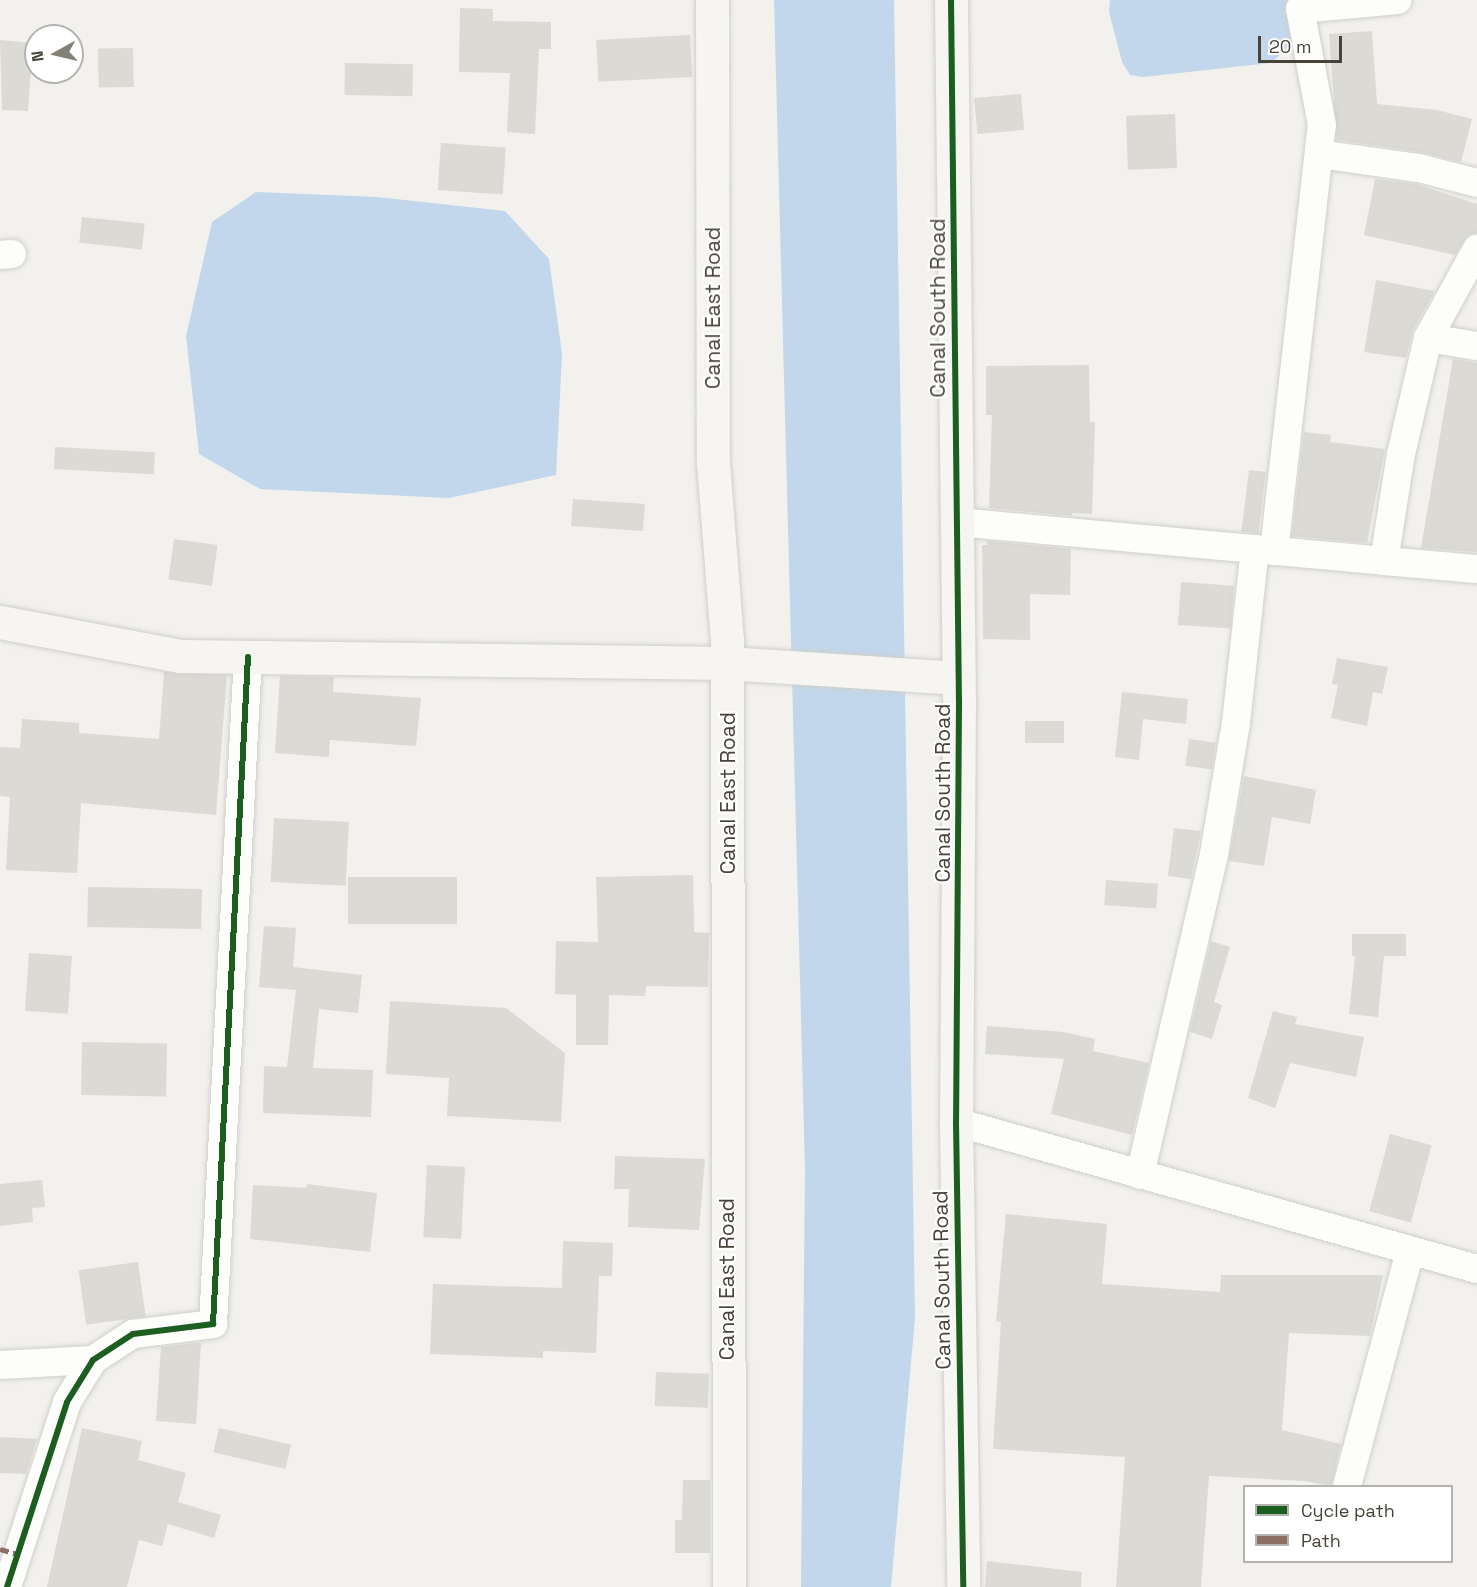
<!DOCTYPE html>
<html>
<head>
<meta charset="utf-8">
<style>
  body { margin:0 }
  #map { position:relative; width:1477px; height:1587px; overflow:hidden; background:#f2f1ed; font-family:"Space Grotesk",sans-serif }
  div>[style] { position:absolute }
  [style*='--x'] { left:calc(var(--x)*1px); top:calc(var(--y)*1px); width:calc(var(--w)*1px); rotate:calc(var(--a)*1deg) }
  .water>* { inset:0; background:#c2d7eb }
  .building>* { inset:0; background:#dbdad5; transform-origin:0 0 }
  .roads { filter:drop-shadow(0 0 2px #d0cfcb) drop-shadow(0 0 2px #d0cfcb) }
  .street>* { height:28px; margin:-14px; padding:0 14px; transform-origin:14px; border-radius:14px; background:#fdfdfc }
  .secondary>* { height:33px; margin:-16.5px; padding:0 16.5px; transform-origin:16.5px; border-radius:16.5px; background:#f6f5f1 }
  .quiet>* { height:4.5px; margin-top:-2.25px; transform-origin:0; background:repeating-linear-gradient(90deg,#8d6e63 0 9px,transparent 0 13.5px) }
  .cycleway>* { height:6px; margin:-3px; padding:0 3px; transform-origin:3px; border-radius:3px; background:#1b5e20 }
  span { translate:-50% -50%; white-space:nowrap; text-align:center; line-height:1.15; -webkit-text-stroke:4.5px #fff; paint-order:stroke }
  .street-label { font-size:21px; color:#474339 }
  .legend { position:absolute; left:1243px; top:1485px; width:210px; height:78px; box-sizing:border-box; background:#fff; border:2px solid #b5b4b0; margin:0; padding:8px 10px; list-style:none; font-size:18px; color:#474339 }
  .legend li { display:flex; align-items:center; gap:12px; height:30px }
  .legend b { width:30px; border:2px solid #b5b4b0 }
  .north { position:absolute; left:24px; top:24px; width:60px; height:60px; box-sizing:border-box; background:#fff; border:2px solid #b5b4b0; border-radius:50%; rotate:262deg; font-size:16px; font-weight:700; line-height:24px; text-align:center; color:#474339 }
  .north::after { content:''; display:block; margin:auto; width:21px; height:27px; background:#838078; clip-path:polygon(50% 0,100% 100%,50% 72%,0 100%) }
  .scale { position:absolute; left:1258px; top:36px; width:84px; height:27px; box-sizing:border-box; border:3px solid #474339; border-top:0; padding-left:8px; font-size:18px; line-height:21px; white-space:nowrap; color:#474339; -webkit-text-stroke:4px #fff; paint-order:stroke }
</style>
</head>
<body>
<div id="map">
  <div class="water">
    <div style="clip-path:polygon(774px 0,894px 0,915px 1318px,891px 1587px,801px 1587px,805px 1169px)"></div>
    <div style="clip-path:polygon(1110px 0,1294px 0,1297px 42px,1270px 63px,1143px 77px,1130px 75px,1122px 62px,1109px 12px)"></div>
    <div style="clip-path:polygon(256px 192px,377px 197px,505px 211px,549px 259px,562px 354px,556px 475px,449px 498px,260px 489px,199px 454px,186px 336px,212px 222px)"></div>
  </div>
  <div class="building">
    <div style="clip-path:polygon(460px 8px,493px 9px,493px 21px,551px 22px,551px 49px,539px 49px,535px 134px,507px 132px,510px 73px,459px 72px)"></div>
    <div style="clip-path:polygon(1372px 31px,1377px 104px,1437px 110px,1472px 119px,1461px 162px,1421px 152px,1337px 140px,1329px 34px)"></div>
    <div style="left:690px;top:35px;width:42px;height:94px;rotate:87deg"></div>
    <div style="clip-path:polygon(0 40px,33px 43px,28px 111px,2px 110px)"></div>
    <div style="left:133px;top:48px;width:39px;height:35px;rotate:89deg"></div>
    <div style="left:345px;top:63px;width:68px;height:32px;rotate:1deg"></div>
    <div style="left:1021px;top:94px;width:36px;height:47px;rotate:85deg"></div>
    <div style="left:1175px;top:114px;width:54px;height:49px;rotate:88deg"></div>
    <div style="left:441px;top:143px;width:65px;height:47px;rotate:4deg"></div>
    <div style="clip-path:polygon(1375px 179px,1416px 184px,1477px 204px,1477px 233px,1468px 235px,1455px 255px,1364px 235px)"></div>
    <div style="left:82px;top:217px;width:63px;height:26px;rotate:6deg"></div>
    <div style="clip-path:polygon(1376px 280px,1435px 291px,1413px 330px,1406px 358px,1364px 352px)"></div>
    <div style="clip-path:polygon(1453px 359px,1477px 363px,1477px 552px,1421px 548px)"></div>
    <div style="clip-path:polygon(1089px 365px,1090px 422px,1095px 422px,1092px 514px,1072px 513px,1072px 516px,989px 508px,992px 415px,986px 415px,986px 366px)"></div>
    <div style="clip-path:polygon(1304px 432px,1331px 435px,1330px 442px,1385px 449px,1367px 543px,1292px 536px)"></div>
    <div style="left:55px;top:447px;width:100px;height:22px;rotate:3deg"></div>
    <div style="left:1249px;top:470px;width:17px;height:62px;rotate:7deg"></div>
    <div style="left:573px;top:499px;width:72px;height:27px;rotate:4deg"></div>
    <div style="left:174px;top:539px;width:44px;height:41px;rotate:8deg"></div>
    <div style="clip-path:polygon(987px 541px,1071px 549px,1070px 595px,1030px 594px,1030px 640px,983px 639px,982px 545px,987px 545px)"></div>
    <div style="left:1181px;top:582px;width:53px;height:43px;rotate:4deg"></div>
    <div style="clip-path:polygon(1337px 658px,1388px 667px,1382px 694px,1373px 692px,1367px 726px,1331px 718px,1338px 685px,1332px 684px)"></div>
    <div style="clip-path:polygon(164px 672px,227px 675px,216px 815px,81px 803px,77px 873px,6px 870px,10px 797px,0 796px,0 747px,20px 748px,22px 719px,79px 723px,79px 733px,159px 739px)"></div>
    <div style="clip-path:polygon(280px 676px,334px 677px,333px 692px,421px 698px,416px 746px,330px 740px,329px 757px,275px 753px)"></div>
    <div style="clip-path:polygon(1122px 692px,1188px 699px,1186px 724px,1143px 719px,1139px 760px,1115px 757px)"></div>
    <div style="left:1025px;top:721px;width:39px;height:22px"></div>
    <div style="left:1189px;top:739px;width:27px;height:27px;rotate:8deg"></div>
    <div style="clip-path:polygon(1244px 776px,1316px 790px,1310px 824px,1272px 817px,1264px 866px,1229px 861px)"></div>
    <div style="left:274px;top:818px;width:75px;height:64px;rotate:3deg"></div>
    <div style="clip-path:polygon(1174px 828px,1201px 831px,1191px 879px,1168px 876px)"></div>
    <div style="clip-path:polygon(693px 875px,694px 932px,709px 933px,708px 987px,646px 986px,645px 996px,609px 995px,608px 1045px,576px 1045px,576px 995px,555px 994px,556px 941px,598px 942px,596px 877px)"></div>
    <div style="left:457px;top:877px;width:47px;height:109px;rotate:90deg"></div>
    <div style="left:1106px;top:880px;width:52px;height:25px;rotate:4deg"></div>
    <div style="left:88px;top:887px;width:114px;height:40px;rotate:1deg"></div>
    <div style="clip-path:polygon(264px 926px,296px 928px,293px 967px,362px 975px,358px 1013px,319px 1009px,313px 1068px,373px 1070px,371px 1117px,263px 1113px,264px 1066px,287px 1067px,296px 990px,259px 987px)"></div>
    <div style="clip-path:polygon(1352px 934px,1406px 934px,1406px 956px,1384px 956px,1378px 1017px,1349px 1014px,1355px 956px,1352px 956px)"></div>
    <div style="clip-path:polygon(1211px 941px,1230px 947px,1214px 1002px,1222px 1005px,1212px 1039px,1190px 1032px)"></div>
    <div style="left:29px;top:953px;width:43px;height:58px;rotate:4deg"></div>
    <div style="clip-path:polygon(390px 1001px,506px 1008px,565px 1053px,561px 1122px,447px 1116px,449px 1078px,386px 1074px)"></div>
    <div style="clip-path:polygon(1273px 1011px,1297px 1017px,1295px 1024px,1364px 1037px,1356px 1077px,1290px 1063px,1275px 1108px,1248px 1098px)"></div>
    <div style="clip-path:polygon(987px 1026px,1063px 1032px,1095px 1039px,1093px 1051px,1149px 1063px,1132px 1135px,1051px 1114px,1064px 1059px,985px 1054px)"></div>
    <div style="left:82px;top:1042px;width:85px;height:53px;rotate:1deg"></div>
    <div style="left:1390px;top:1134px;width:43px;height:80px;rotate:15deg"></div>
    <div style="clip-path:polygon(615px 1156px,705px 1159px,699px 1230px,628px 1227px,629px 1189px,614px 1189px)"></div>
    <div style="left:427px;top:1165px;width:38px;height:72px;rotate:3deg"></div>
    <div style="clip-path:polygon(42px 1180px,45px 1207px,32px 1208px,33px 1222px,0 1226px,0 1184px)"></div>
    <div style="clip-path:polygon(307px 1184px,377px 1193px,370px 1252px,250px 1239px,253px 1185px,306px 1188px)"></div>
    <div style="clip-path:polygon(1006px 1214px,1107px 1224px,1102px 1284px,1220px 1292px,1221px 1275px,1383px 1275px,1370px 1336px,1289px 1333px,1282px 1430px,1341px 1444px,1331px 1486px,1304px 1481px,1209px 1476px,1201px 1587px,1116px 1587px,1125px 1457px,993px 1449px,1001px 1322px,996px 1321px)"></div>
    <div style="clip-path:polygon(563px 1241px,613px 1243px,612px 1276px,599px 1276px,596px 1353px,543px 1351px,543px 1358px,430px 1354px,433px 1284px,562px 1288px)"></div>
    <div style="left:138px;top:1262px;width:55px;height:60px;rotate:82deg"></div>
    <div style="clip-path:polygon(195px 1343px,201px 1343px,196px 1424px,156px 1421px,161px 1347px)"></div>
    <div style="left:656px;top:1372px;width:53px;height:34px;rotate:2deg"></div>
    <div style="clip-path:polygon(82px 1428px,142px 1441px,138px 1460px,186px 1473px,178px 1502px,221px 1515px,214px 1538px,168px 1524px,162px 1546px,139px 1540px,127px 1587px,47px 1587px)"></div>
    <div style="left:219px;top:1428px;width:74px;height:25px;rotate:13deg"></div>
    <div style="clip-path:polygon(0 1437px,37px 1439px,26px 1474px,0 1473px)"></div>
    <div style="clip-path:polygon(683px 1480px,710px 1480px,710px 1553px,675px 1553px,675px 1520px,682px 1520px)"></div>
    <div style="clip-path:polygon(987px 1561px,1082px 1572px,1081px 1587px,985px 1587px)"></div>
  </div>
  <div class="roads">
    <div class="street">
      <div style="--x:1319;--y:154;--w:101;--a:8"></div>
      <div style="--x:1419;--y:168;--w:60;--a:14.5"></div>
      <div style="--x:0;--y:255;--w:12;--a:-5"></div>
      <div style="--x:1428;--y:338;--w:50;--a:9.3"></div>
      <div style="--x:957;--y:522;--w:429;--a:5.2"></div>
      <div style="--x:1384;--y:561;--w:108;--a:-81"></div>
      <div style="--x:1401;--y:454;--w:119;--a:-76.9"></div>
      <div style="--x:1428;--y:338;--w:102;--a:-61.2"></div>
      <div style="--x:1274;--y:551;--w:429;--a:-83.6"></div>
      <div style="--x:1322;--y:125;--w:118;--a:-100.7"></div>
      <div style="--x:1300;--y:9;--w:98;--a:-5.2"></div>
      <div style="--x:1384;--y:561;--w:93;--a:4.9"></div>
      <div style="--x:956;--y:1122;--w:541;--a:15.76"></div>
      <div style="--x:1140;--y:1175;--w:329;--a:-77"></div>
      <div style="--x:1214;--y:854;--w:133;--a:-80.5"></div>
      <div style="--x:1236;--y:723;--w:175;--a:-83.8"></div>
      <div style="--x:0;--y:1365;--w:93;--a:-3.1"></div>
      <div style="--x:1347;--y:1486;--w:243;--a:-75"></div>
      <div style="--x:7;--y:1587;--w:194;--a:-72"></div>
      <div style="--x:67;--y:1402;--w:49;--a:-58.2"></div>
      <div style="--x:93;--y:1360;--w:48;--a:-33"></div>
      <div style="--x:133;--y:1334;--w:81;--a:-7.1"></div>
      <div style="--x:213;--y:1324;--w:668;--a:-87"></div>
    </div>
    <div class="secondary">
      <div style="--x:712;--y:0;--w:463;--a:89.9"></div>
      <div style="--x:713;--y:463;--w:177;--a:85.5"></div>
      <div style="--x:727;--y:639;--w:948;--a:89.88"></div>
      <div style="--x:951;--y:0;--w:702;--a:89.35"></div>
      <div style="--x:959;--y:702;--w:420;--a:90.4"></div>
      <div style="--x:956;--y:1122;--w:465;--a:89.1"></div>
      <div style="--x:0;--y:622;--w:183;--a:10.7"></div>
      <div style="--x:180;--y:656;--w:547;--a:0.73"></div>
      <div style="--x:727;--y:663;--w:232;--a:3.7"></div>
    </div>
  </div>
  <div class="quiet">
    <div style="--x:0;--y:1549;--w:19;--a:16"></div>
  </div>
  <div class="cycleway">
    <div style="--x:951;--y:0;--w:702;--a:89.35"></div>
    <div style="--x:959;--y:702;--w:420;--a:90.4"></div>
    <div style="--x:956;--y:1122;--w:465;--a:89.1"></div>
    <div style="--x:7;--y:1587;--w:194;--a:-72"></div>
    <div style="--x:67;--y:1402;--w:49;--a:-58.2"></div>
    <div style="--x:93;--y:1360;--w:48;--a:-33"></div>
    <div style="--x:133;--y:1334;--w:81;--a:-7.1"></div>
    <div style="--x:213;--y:1324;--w:668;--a:-87"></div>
  </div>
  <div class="street-label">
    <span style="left:713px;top:308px;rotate:-90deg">Canal East Road</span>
    <span style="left:938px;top:308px;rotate:-90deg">Canal South Road</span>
    <span style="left:728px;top:793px;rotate:-90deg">Canal East Road</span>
    <span style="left:943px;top:793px;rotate:-90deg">Canal South Road</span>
    <span style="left:727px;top:1279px;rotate:-90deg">Canal East Road</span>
    <span style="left:942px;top:1280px;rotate:-91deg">Canal South Road</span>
  </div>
  <ul class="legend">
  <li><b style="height:8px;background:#1b5e20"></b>Cycle path</li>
  <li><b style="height:8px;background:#8d6e63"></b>Path</li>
  </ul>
  <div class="north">N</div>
  <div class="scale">20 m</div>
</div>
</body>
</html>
